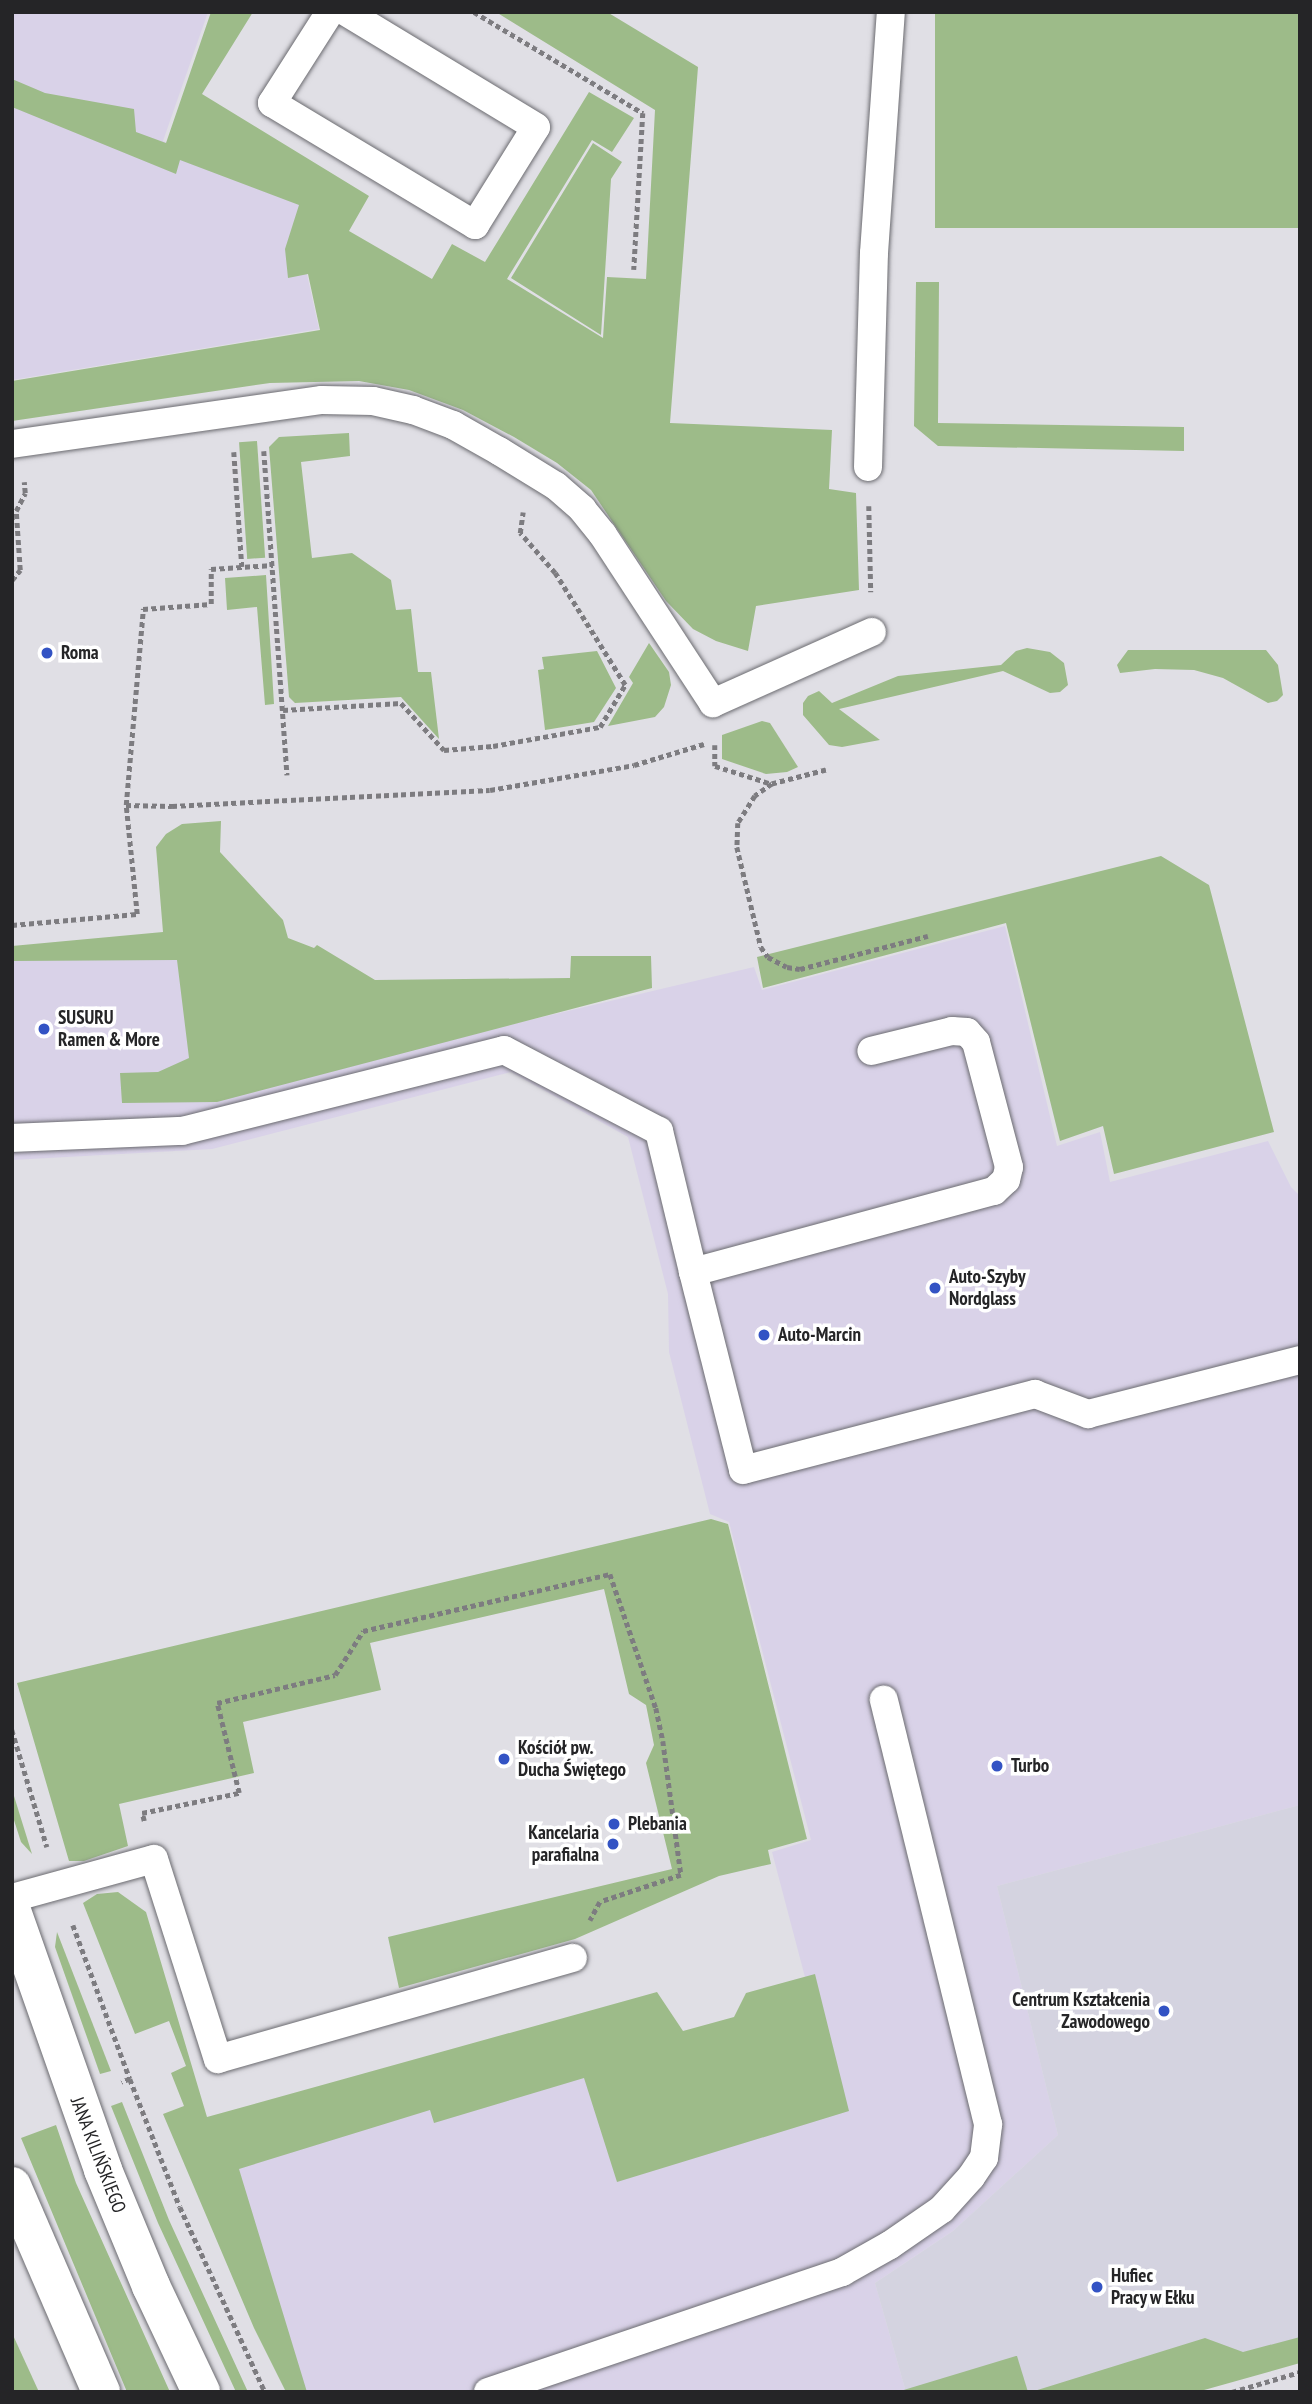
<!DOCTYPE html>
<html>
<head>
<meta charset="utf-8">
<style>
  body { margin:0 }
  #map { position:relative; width:1312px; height:2404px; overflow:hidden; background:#e0dfe5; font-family:"PT Sans Narrow",sans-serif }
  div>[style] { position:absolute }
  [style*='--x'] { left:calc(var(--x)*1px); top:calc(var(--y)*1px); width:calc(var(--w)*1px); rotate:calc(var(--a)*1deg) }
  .commercial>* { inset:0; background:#d9d2e8 }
  .built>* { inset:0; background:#d4d3e0 }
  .green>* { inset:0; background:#9dbb89; transform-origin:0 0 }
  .path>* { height:4.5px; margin-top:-2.25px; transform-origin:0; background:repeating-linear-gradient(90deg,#7d7c80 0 5px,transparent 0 8.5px) }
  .roads { filter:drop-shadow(0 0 2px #6b6b70) drop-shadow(0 0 2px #6b6b70) }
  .lane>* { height:28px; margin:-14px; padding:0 14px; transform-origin:14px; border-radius:14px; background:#fff }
  .secondary>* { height:38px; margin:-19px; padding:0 19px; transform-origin:19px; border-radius:19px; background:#fff }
  .dots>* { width:19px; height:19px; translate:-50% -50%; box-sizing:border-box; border:4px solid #fff; border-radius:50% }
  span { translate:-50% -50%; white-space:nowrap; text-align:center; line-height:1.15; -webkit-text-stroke:7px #fff; paint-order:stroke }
  .poi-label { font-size:19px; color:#252527; font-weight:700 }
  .left { translate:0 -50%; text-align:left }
  .right { translate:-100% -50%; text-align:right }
  .street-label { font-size:19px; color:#252527 }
  .frame { position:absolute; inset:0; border:14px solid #252527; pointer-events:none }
</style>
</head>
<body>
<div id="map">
  <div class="commercial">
    <div style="clip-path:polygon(12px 12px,208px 12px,163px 141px,313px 199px,306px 270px,319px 329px,12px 380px)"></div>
    <div style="clip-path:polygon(1005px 926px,1057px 1146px,1100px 1132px,1110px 1182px,1268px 1141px,1291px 1187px,1300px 1196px,1300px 1805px,997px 1886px,1058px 2135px,953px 2231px,875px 2283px,906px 2392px,290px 2392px,182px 2157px,594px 2040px,830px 2072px,772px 1852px,811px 1840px,729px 1522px,710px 1514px,669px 1352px,668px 1294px,628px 1137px,511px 1072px,212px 1149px,12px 1160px,12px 956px,181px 956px,196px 1099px,754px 967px,762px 990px)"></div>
  </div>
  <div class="built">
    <div style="clip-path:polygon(1300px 1805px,1300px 2344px,1127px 2392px,906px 2392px,875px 2283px,953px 2231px,1058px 2135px,997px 1886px)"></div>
  </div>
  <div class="green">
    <div style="clip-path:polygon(211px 12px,253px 12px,202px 94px,369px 196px,349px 231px,432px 279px,452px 244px,485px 262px,589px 92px,634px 118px,612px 152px,592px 140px,507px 279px,603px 338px,607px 277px,646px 279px,655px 110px,496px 12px,607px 12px,698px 67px,670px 423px,832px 430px,829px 489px,856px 493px,859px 590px,756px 606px,748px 651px,716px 641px,693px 629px,666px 601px,591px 490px,557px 463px,514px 437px,463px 410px,409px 390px,359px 381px,270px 383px,12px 421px,12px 381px,320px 330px,308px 274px,288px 278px,285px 249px,299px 205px,180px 160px,176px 174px,12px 107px,12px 79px,45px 93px,134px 109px,136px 132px,166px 143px)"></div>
    <div style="left:935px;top:12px;width:365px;height:216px"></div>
    <div style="clip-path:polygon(593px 143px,622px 162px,611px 179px,601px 335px,511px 278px)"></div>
    <div style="clip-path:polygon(916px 282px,939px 282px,938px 423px,1184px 427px,1184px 451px,938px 446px,914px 426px)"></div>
    <div style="clip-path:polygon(349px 433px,350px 456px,301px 462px,312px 558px,352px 553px,391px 580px,396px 610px,411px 609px,418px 672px,431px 672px,439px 739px,401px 697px,295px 703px,289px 697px,269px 447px,279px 437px)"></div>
    <div style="left:257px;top:441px;width:117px;height:18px;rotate:86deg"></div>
    <div style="clip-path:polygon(266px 575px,274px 704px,265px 705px,257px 607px,227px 610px,225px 578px)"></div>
    <div style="clip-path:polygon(649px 643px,669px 672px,671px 685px,664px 707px,655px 717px,608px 726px,633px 683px,629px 677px)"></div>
    <div style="clip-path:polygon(1027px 648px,1050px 652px,1064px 663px,1068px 685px,1060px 692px,1050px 693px,1003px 671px,839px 709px,880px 740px,842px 747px,829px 745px,803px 715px,803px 703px,808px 696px,819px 691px,832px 703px,898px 676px,1001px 665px,1016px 651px)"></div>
    <div style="clip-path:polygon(1128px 650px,1266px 650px,1278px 665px,1283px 695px,1277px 701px,1268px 703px,1223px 678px,1194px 670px,1155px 669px,1120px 673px,1117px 665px)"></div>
    <div style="clip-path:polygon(597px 651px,616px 688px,594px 722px,545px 730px,538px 670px,544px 669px,542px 657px)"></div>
    <div style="clip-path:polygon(762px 721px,770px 723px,798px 767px,787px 772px,766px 774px,722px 759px,722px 735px)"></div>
    <div style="clip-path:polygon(221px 821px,220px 852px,283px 920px,288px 938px,314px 948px,317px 945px,375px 980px,570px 978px,571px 956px,651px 956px,652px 988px,217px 1102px,122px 1103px,120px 1073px,158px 1072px,189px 1058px,177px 960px,12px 961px,12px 946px,163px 932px,156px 847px,166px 834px,182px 824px)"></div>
    <div style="clip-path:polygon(1161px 856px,1209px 885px,1274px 1132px,1114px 1174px,1103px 1126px,1060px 1141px,1006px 923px,763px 988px,757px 957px)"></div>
    <div style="clip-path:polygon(711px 1519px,728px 1524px,807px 1839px,768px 1850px,771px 1864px,719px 1876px,575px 1939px,399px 1988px,388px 1937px,672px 1869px,646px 1763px,654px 1745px,646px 1705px,629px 1694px,604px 1589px,370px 1643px,381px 1690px,243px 1722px,254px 1773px,119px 1804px,128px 1846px,84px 1861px,69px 1861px,17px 1683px)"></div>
    <div style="clip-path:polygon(12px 1790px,14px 1796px,32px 1854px,21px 1842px,12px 1814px)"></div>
    <div style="clip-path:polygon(118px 1892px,146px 1912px,207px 2117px,657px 1992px,683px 2031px,734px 2017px,746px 1993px,815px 1974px,849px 2111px,617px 2182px,584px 2078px,434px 2123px,430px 2110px,239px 2169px,307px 2392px,286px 2392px,254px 2328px,163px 2114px,184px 2106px,171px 2073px,186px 2066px,169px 2021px,135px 2034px,83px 1903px,97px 1894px)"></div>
    <div style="clip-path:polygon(57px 1932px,111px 2071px,100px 2074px,55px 1947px)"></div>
    <div style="clip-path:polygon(122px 2102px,169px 2220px,248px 2392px,236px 2392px,158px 2223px,111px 2106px)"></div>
    <div style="clip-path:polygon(56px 2125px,76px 2183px,170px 2392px,127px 2392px,21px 2138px)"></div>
    <div style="clip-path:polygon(12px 2333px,39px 2392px,12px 2392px)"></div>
    <div style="clip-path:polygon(1300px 2337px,1300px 2363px,1197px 2392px,1031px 2392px,1205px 2338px,1243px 2352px)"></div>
    <div style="clip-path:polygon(1017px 2356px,1028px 2392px,897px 2392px,1016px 2356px)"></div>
  </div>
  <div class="path">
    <div style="--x:474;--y:12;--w:197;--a:30.9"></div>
    <div style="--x:643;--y:113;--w:157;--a:93.3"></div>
    <div style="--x:264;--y:451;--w:325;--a:85.9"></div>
    <div style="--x:234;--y:452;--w:115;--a:86"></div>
    <div style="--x:869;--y:506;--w:86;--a:88.7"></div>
    <div style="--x:12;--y:580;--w:13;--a:-51"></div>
    <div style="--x:20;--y:570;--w:59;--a:-93.9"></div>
    <div style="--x:16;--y:511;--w:20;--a:-63"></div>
    <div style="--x:25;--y:493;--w:11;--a:-95"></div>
    <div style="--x:283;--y:710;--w:118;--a:-3.4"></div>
    <div style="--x:401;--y:703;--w:64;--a:47.5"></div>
    <div style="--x:444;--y:750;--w:49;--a:-4.7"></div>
    <div style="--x:493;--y:746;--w:109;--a:-10.1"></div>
    <div style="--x:600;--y:727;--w:49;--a:-59.2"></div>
    <div style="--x:625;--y:685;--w:132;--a:-122"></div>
    <div style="--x:555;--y:573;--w:53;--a:-131.2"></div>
    <div style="--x:520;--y:533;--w:21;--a:-82"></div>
    <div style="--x:715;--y:745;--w:21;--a:90"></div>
    <div style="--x:715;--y:766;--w:60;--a:17.5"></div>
    <div style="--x:826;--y:770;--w:56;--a:165.5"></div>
    <div style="--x:772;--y:784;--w:21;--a:145"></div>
    <div style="--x:755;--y:796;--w:32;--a:122"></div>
    <div style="--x:738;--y:823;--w:24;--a:92"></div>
    <div style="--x:737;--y:847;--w:103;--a:76.5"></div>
    <div style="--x:761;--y:947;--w:12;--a:55"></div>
    <div style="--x:768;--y:957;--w:21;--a:28"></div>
    <div style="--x:787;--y:967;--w:13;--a:9"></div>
    <div style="--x:800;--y:969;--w:132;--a:-14.5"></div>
    <div style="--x:126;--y:805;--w:46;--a:1.2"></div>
    <div style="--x:172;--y:806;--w:318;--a:-2.9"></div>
    <div style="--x:490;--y:790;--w:146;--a:-9.8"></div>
    <div style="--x:634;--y:765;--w:73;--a:-16.7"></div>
    <div style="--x:12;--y:925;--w:125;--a:-5"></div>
    <div style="--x:137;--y:914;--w:110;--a:-95.8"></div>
    <div style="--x:126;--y:805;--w:197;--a:-85"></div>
    <div style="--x:143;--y:609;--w:68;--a:-4.2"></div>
    <div style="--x:211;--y:604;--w:35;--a:-90"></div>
    <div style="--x:211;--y:569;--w:62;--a:-3.7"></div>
    <div style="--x:12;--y:1730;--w:122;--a:73.3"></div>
    <div style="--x:144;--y:1821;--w:8;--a:-104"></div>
    <div style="--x:142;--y:1813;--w:99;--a:-11.7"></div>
    <div style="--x:239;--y:1793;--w:93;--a:-103.7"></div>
    <div style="--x:217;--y:1703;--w:121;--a:-13.3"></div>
    <div style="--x:335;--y:1675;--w:52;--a:-57.5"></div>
    <div style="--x:363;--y:1631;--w:253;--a:-13"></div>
    <div style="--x:610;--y:1574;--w:142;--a:71.1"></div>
    <div style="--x:656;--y:1708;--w:34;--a:78"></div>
    <div style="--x:663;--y:1741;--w:135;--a:82.3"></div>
    <div style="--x:681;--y:1875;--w:85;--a:161.6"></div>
    <div style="--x:600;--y:1902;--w:21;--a:118"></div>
    <div style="--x:73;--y:1925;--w:164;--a:69.7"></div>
    <div style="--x:130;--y:2079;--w:9;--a:159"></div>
    <div style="--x:130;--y:2079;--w:137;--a:68.7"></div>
    <div style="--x:180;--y:2207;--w:204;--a:65.3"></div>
    <div style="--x:1232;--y:2392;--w:71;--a:-16.4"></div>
  </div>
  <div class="roads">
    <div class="lane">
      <div style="--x:330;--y:12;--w:108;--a:122.5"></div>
      <div style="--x:272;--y:103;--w:237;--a:31"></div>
      <div style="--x:475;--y:225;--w:115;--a:-58.1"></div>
      <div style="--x:536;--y:127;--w:222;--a:-148.8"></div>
      <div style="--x:12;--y:444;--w:313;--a:-8.1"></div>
      <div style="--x:322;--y:400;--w:51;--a:1.1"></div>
      <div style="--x:373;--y:401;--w:41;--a:12.7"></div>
      <div style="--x:413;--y:410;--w:43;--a:20.6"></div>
      <div style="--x:453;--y:425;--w:53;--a:29.5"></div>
      <div style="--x:499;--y:451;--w:67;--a:31.6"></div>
      <div style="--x:556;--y:486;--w:35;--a:41"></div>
      <div style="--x:582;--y:509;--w:33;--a:51"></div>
      <div style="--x:603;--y:535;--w:201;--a:56.8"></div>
      <div style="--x:713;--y:703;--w:174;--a:-24.1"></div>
      <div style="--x:868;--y:467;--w:214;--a:-88.4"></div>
      <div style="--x:874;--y:253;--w:242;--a:-86"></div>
      <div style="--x:12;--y:1138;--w:170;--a:-2.4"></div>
      <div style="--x:182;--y:1131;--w:332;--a:-14.1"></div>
      <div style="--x:504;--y:1050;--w:175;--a:27.6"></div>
      <div style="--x:659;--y:1131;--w:145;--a:76.4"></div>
      <div style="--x:693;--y:1272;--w:312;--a:-15.1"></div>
      <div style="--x:994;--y:1191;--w:16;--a:-43"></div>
      <div style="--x:1006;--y:1180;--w:13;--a:-77"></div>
      <div style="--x:1009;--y:1167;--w:129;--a:-104.8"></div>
      <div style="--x:976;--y:1042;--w:13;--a:-132"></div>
      <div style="--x:967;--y:1032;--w:15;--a:-176"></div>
      <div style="--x:952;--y:1031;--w:83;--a:166.1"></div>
      <div style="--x:693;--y:1272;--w:204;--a:75.8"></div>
      <div style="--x:743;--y:1470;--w:302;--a:-14.6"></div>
      <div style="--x:1035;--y:1394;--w:57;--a:20.7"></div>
      <div style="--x:1088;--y:1414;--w:219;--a:-14.3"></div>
      <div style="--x:12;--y:1898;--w:147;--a:-15.4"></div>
      <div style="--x:154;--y:1859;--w:210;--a:72.3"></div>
      <div style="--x:218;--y:2059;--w:369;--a:-15.9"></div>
      <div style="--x:488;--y:2392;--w:374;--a:-18.7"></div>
      <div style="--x:842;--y:2272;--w:55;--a:-29.4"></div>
      <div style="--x:890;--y:2245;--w:63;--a:-34.7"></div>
      <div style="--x:942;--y:2209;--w:43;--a:-47.8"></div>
      <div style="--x:971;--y:2177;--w:23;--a:-56"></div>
      <div style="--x:984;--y:2158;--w:34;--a:-83"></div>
      <div style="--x:988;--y:2124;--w:437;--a:-103.8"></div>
    </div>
    <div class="secondary">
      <div style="--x:12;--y:1911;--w:275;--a:70.6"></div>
      <div style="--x:103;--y:2170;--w:126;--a:67.5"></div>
      <div style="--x:151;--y:2286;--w:117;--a:64.7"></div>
      <div style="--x:12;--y:2186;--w:224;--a:66.6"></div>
    </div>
  </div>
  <div class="dots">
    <div style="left:47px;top:653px;background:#3353c4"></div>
    <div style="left:44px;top:1029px;background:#3353c4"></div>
    <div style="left:935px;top:1288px;background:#3353c4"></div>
    <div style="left:764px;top:1335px;background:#3353c4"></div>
    <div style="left:504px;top:1759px;background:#3353c4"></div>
    <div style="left:997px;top:1766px;background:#3353c4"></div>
    <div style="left:614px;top:1824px;background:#3353c4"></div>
    <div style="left:613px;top:1844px;background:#3353c4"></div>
    <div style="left:1164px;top:2011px;background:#3353c4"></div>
    <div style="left:1097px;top:2287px;background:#3353c4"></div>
  </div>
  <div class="poi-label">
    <span class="left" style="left:61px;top:653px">Roma</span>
    <span class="left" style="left:58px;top:1029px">SUSURU<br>Ramen &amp; More</span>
    <span class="left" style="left:949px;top:1288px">Auto-Szyby<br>Nordglass</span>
    <span class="left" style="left:778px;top:1335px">Auto-Marcin</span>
    <span class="left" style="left:518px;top:1759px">Kościół pw.<br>Ducha Świętego</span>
    <span class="left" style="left:1011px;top:1766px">Turbo</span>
    <span class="left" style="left:628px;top:1824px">Plebania</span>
    <span class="right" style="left:599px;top:1844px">Kancelaria<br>parafialna</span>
    <span class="right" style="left:1150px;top:2011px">Centrum Kształcenia<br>Zawodowego</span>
    <span class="left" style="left:1111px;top:2287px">Hufiec<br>Pracy w Ełku</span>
  </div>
  <div class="street-label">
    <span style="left:98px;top:2155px;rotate:69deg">JANA KILIŃSKIEGO</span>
  </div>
  <div class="frame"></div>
</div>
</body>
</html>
